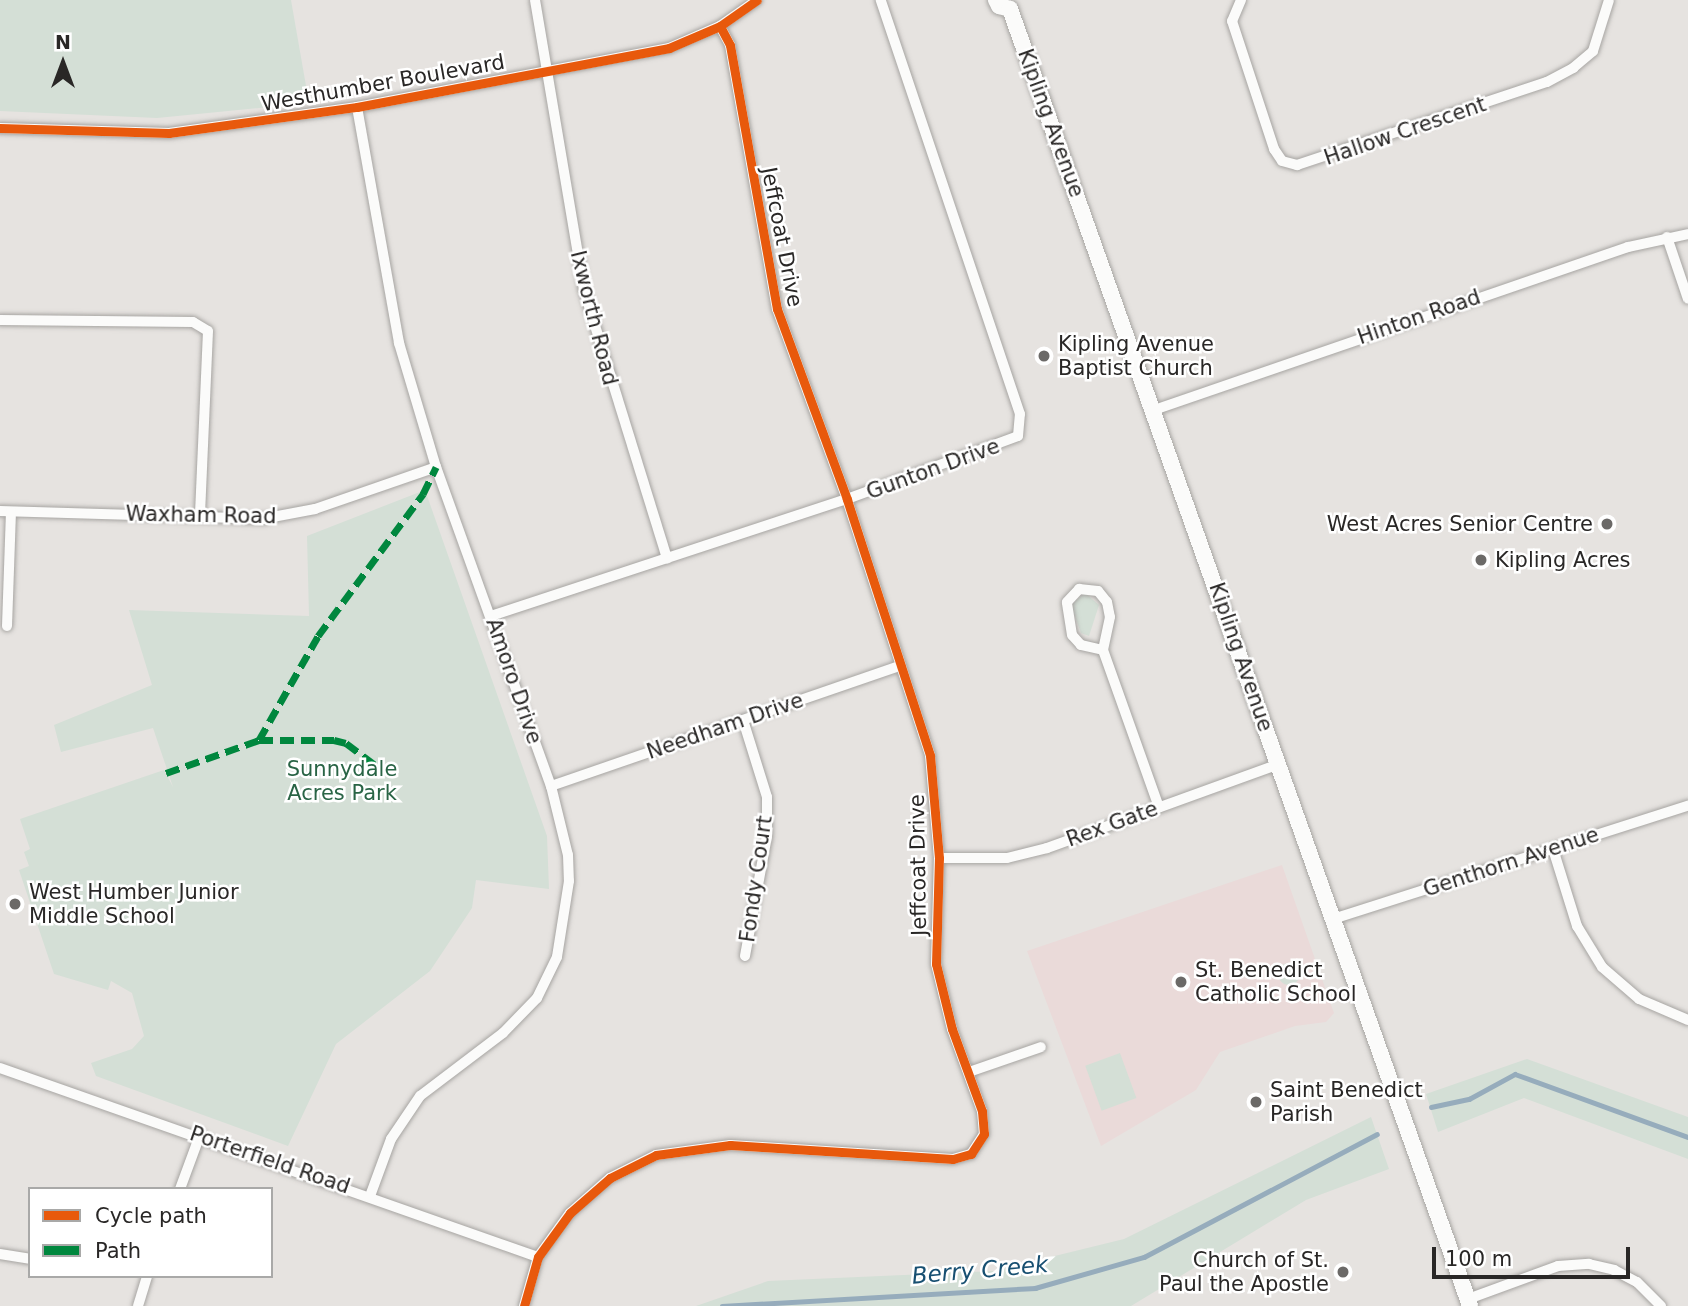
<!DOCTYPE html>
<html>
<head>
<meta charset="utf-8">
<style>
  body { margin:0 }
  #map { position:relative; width:1688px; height:1306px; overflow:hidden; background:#e6e3e0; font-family:"DejaVu Sans",sans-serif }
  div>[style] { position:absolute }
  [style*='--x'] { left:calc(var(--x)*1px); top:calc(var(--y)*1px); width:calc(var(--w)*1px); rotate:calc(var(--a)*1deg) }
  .education>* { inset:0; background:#eadad9 }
  .green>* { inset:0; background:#d4dfd6; transform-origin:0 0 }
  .round { border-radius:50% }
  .stream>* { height:4.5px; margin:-2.25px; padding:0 2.25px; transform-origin:2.25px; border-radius:2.25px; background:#96acbc }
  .roads { filter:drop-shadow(0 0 2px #a7a5a2) drop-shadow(0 0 2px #a7a5a2) }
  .minor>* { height:10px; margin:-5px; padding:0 5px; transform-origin:5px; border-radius:5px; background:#fbfbfa }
  .secondary>* { height:16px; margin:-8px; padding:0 8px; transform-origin:8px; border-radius:8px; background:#fbfbfa }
  .quiet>* { height:7px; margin-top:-3.5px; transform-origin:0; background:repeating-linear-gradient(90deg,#00873e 0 14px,transparent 0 21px) }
  .cycleway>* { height:9px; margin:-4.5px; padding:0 4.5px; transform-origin:4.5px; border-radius:4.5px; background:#e8590c }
  .dots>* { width:19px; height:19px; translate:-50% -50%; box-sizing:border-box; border:4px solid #fff; border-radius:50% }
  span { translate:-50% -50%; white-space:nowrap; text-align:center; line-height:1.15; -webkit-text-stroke:5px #fff; paint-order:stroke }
  .street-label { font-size:21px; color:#292726 }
  .poi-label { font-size:21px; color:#292726 }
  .left { translate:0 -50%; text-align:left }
  .right { translate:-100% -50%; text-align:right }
  .park-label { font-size:21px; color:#296445 }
  .water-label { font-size:23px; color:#174f71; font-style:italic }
  .legend { position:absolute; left:28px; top:1187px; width:245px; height:91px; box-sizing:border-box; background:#fff; border:2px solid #a9a9a8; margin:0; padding:9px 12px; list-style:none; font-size:21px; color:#292726 }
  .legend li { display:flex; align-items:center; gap:14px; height:35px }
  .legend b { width:35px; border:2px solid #a9a9a8 }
  .north { position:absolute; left:28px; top:28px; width:70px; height:70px; -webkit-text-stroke:5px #fff; paint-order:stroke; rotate:0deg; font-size:19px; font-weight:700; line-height:28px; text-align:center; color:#292726 }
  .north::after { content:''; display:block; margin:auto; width:24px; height:32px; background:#292726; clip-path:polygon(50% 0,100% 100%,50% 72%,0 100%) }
  .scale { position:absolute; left:1432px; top:1247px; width:198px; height:32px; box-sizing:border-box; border:4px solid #292726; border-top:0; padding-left:9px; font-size:21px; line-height:24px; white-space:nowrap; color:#292726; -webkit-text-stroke:5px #fff; paint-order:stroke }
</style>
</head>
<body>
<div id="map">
  <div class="education">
    <div style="clip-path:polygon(1282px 865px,1334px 1013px,1326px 1022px,1295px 1026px,1220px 1052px,1196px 1090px,1101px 1146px,1027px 951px)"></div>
  </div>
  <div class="green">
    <div style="clip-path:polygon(0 0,291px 0,309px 103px,157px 118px,0 111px)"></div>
    <div style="clip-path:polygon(425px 490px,547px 836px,549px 889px,476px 880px,472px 908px,430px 971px,336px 1044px,288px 1146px,96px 1076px,91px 1063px,132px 1049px,144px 1036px,132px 993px,111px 981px,108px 990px,54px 974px,19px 870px,29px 866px,24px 852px,30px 849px,20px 819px,164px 770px,173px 787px,153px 728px,61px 752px,54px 725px,152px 685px,129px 610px,309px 616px,307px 536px)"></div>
    <div style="clip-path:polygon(1085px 593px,1099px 605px,1089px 636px,1081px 633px,1073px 611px,1073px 602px)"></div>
    <div class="round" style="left:1278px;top:963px;width:22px;height:22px"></div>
    <div style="left:1120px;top:1053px;width:48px;height:37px;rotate:70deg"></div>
    <div style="clip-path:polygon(1527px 1059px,1688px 1117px,1688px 1159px,1524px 1098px,1438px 1132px,1426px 1094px)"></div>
    <div style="clip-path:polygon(1371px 1117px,1389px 1169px,1306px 1200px,1131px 1306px,696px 1306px,768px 1281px,994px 1271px,1124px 1239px)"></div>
  </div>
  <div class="stream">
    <div style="--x:1431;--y:1107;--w:39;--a:-12"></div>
    <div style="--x:1469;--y:1099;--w:52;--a:-28.5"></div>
    <div style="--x:1515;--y:1074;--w:184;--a:20"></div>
    <div style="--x:722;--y:1306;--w:314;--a:-3.3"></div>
    <div style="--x:1035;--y:1288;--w:113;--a:-15.9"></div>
    <div style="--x:1144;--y:1257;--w:263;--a:-27.8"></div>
  </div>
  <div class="roads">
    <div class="minor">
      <div style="--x:535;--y:0;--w:294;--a:80.4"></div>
      <div style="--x:584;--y:290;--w:281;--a:72.8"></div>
      <div style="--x:1241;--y:0;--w:23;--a:113"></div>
      <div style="--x:1232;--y:21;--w:135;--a:71.8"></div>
      <div style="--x:1274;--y:149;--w:14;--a:56"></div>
      <div style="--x:1282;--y:161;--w:16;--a:15"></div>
      <div style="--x:1297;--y:165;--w:263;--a:-18.4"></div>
      <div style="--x:1547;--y:82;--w:30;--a:-28"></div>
      <div style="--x:1573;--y:68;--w:26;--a:-40"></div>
      <div style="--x:1593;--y:51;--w:53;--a:-72.6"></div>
      <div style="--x:357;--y:107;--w:240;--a:79.9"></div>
      <div style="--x:399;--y:343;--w:129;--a:73.4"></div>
      <div style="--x:436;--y:467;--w:339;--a:70.2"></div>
      <div style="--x:551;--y:786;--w:71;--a:76.2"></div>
      <div style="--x:568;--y:855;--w:26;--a:88"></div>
      <div style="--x:569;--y:881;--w:77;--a:99"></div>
      <div style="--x:557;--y:957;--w:46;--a:116"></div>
      <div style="--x:537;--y:998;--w:49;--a:134.2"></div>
      <div style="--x:503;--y:1033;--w:104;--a:142.8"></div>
      <div style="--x:420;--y:1096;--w:52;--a:124"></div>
      <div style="--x:391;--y:1139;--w:61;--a:110.2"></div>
      <div style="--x:0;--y:128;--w:169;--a:1.7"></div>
      <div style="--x:169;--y:133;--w:190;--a:-7.9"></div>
      <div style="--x:357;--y:107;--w:318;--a:-10.7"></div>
      <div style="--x:669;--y:48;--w:56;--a:-23.3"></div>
      <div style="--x:720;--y:26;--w:45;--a:-35.1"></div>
      <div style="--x:1667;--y:237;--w:65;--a:71.3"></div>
      <div style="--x:0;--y:320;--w:193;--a:0.6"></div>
      <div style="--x:193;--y:322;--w:17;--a:31"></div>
      <div style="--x:208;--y:331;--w:186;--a:92.5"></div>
      <div style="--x:1154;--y:410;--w:501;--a:-18.98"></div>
      <div style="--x:1628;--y:247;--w:61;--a:-12.2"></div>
      <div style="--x:0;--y:511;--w:262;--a:1.7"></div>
      <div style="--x:262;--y:519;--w:54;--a:-10.7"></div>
      <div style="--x:315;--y:509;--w:128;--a:-19.1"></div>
      <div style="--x:491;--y:616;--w:375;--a:-18.2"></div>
      <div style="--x:847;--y:499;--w:182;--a:-20.2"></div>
      <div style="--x:1018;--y:436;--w:22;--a:-85"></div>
      <div style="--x:1020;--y:414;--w:437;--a:-108.6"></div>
      <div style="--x:7;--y:626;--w:114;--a:-88"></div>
      <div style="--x:1103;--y:650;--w:23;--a:-167"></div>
      <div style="--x:1081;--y:645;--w:13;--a:-132"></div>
      <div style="--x:1072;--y:635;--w:33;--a:-99"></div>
      <div style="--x:1067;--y:602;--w:18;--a:-47"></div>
      <div style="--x:1079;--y:589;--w:19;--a:6"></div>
      <div style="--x:1098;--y:591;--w:14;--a:51"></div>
      <div style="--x:1107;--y:602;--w:15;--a:79"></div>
      <div style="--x:1110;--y:617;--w:34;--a:102"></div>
      <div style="--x:1103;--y:650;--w:167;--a:70.4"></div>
      <div style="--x:743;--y:720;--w:81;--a:72.7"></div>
      <div style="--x:767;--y:797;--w:39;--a:90"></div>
      <div style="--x:767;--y:836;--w:122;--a:100.4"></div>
      <div style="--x:551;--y:786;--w:368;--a:-19"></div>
      <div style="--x:1553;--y:849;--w:81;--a:72.7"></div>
      <div style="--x:1577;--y:926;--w:48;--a:58.6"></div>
      <div style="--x:1602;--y:967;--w:49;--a:40.9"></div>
      <div style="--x:1639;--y:999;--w:53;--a:23.2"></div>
      <div style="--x:939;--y:858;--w:68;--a:0"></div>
      <div style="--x:1007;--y:858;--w:41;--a:-14"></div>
      <div style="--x:1047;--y:848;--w:247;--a:-19.9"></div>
      <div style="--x:1333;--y:919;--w:373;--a:-17.7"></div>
      <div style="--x:0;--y:1068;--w:570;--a:19.36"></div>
      <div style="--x:969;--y:1072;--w:76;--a:-19.1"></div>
      <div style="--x:180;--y:1189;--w:58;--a:-69.7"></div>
      <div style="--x:0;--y:1254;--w:30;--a:9"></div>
      <div style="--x:1468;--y:1299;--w:96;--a:-20.1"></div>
      <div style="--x:1558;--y:1266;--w:31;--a:-4"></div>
      <div style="--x:1589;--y:1264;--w:26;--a:13"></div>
      <div style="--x:1614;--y:1270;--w:26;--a:28"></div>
      <div style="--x:1637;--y:1282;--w:34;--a:45"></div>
      <div style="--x:138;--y:1306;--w:31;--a:-73"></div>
      <div style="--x:524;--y:1306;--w:51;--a:-74.1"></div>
      <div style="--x:538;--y:1257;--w:54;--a:-54"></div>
      <div style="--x:570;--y:1213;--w:53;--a:-41.2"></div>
      <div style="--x:610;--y:1178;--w:51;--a:-26.6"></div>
      <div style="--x:656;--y:1155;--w:75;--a:-7.7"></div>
      <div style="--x:730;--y:1145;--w:223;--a:3.6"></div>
      <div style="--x:953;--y:1159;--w:19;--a:-16"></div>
      <div style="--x:971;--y:1154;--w:24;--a:-57"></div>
      <div style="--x:984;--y:1134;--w:23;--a:-95"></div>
      <div style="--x:982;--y:1111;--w:87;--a:-110.1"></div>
      <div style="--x:952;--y:1029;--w:67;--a:-103.8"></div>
      <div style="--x:936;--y:964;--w:106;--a:-88.4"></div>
      <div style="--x:939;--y:858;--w:103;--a:-95"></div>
      <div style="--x:930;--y:755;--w:269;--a:-108"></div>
      <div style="--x:847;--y:499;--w:202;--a:-110.2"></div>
      <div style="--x:777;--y:309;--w:268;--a:-100.1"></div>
      <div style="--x:730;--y:45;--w:21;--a:-118"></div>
    </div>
    <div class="secondary">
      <div style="--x:996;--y:0;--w:7;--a:63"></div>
      <div style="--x:999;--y:6;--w:11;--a:15"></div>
      <div style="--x:1010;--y:9;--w:1376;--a:70.47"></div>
    </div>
  </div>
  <div class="quiet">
    <div style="--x:259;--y:740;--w:75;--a:0"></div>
    <div style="--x:334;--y:740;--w:12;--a:14"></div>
    <div style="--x:346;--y:743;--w:39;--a:37"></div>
    <div style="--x:166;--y:773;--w:99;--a:-19.5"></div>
    <div style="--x:259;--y:740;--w:120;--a:-60.4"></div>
    <div style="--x:318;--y:636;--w:177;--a:-53.5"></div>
    <div style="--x:423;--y:494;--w:30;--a:-64"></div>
  </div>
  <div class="cycleway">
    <div style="--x:0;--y:128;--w:169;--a:1.7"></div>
    <div style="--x:169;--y:133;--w:190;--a:-7.9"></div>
    <div style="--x:357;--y:107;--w:318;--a:-10.7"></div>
    <div style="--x:669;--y:48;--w:56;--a:-23.3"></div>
    <div style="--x:720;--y:26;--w:45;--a:-35.1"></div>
    <div style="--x:524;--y:1306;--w:51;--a:-74.1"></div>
    <div style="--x:538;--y:1257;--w:54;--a:-54"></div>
    <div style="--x:570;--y:1213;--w:53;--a:-41.2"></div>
    <div style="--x:610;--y:1178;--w:51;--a:-26.6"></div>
    <div style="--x:656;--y:1155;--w:75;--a:-7.7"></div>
    <div style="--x:730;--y:1145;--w:223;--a:3.6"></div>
    <div style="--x:953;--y:1159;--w:19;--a:-16"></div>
    <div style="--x:971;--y:1154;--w:24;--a:-57"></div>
    <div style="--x:984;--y:1134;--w:23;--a:-95"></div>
    <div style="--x:982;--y:1111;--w:87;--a:-110.1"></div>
    <div style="--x:952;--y:1029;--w:67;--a:-103.8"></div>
    <div style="--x:936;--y:964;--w:106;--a:-88.4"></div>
    <div style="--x:939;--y:858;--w:103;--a:-95"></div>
    <div style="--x:930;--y:755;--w:269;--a:-108"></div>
    <div style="--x:847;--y:499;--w:202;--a:-110.2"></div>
    <div style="--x:777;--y:309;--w:268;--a:-100.1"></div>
    <div style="--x:730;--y:45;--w:21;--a:-118"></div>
  </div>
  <div class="dots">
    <div style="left:1044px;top:356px;background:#6b6967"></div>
    <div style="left:1607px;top:524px;background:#6b6967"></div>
    <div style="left:1481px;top:560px;background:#6b6967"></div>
    <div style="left:15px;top:904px;background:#6b6967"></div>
    <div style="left:1181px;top:982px;background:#6b6967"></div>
    <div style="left:1256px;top:1102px;background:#6b6967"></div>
    <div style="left:1343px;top:1272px;background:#6b6967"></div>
  </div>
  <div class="street-label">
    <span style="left:383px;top:83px;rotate:-10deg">Westhumber Boulevard</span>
    <span style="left:1051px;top:123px;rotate:70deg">Kipling Avenue</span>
    <span style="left:1405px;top:131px;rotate:-19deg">Hallow Crescent</span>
    <span style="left:782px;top:237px;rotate:79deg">Jeffcoat Drive</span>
    <span style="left:1419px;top:317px;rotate:-19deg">Hinton Road</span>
    <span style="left:594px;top:318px;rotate:76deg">Ixworth Road</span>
    <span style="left:933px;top:469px;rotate:-20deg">Gunton Drive</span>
    <span style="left:201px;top:515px;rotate:1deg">Waxham Road</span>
    <span style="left:1241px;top:657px;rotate:71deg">Kipling Avenue</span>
    <span style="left:514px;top:681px;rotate:71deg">Amoro Drive</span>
    <span style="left:725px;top:726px;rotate:-19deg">Needham Drive</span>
    <span style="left:1112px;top:824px;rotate:-20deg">Rex Gate</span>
    <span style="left:1511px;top:862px;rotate:-18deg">Genthorn Avenue</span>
    <span style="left:918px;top:865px;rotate:-91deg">Jeffcoat Drive</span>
    <span style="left:756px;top:879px;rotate:-82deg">Fondy Court</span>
    <span style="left:270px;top:1160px;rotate:19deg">Porterfield Road</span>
  </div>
  <div class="poi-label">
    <span class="left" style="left:1058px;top:356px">Kipling Avenue<br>Baptist Church</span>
    <span class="right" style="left:1593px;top:524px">West Acres Senior Centre</span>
    <span class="left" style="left:1495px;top:560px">Kipling Acres</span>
    <span class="left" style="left:29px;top:904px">West Humber Junior<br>Middle School</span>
    <span class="left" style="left:1195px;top:982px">St. Benedict<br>Catholic School</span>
    <span class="left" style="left:1270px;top:1102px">Saint Benedict<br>Parish</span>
    <span class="right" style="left:1329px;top:1272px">Church of St.<br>Paul the Apostle</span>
  </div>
  <div class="park-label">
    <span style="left:342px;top:781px">Sunnydale<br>Acres Park</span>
  </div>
  <div class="water-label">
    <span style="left:980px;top:1270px;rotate:-5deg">Berry Creek</span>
  </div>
  <ul class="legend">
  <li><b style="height:9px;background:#e8590c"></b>Cycle path</li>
  <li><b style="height:9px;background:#00873e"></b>Path</li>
  </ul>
  <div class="north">N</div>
  <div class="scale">100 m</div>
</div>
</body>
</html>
